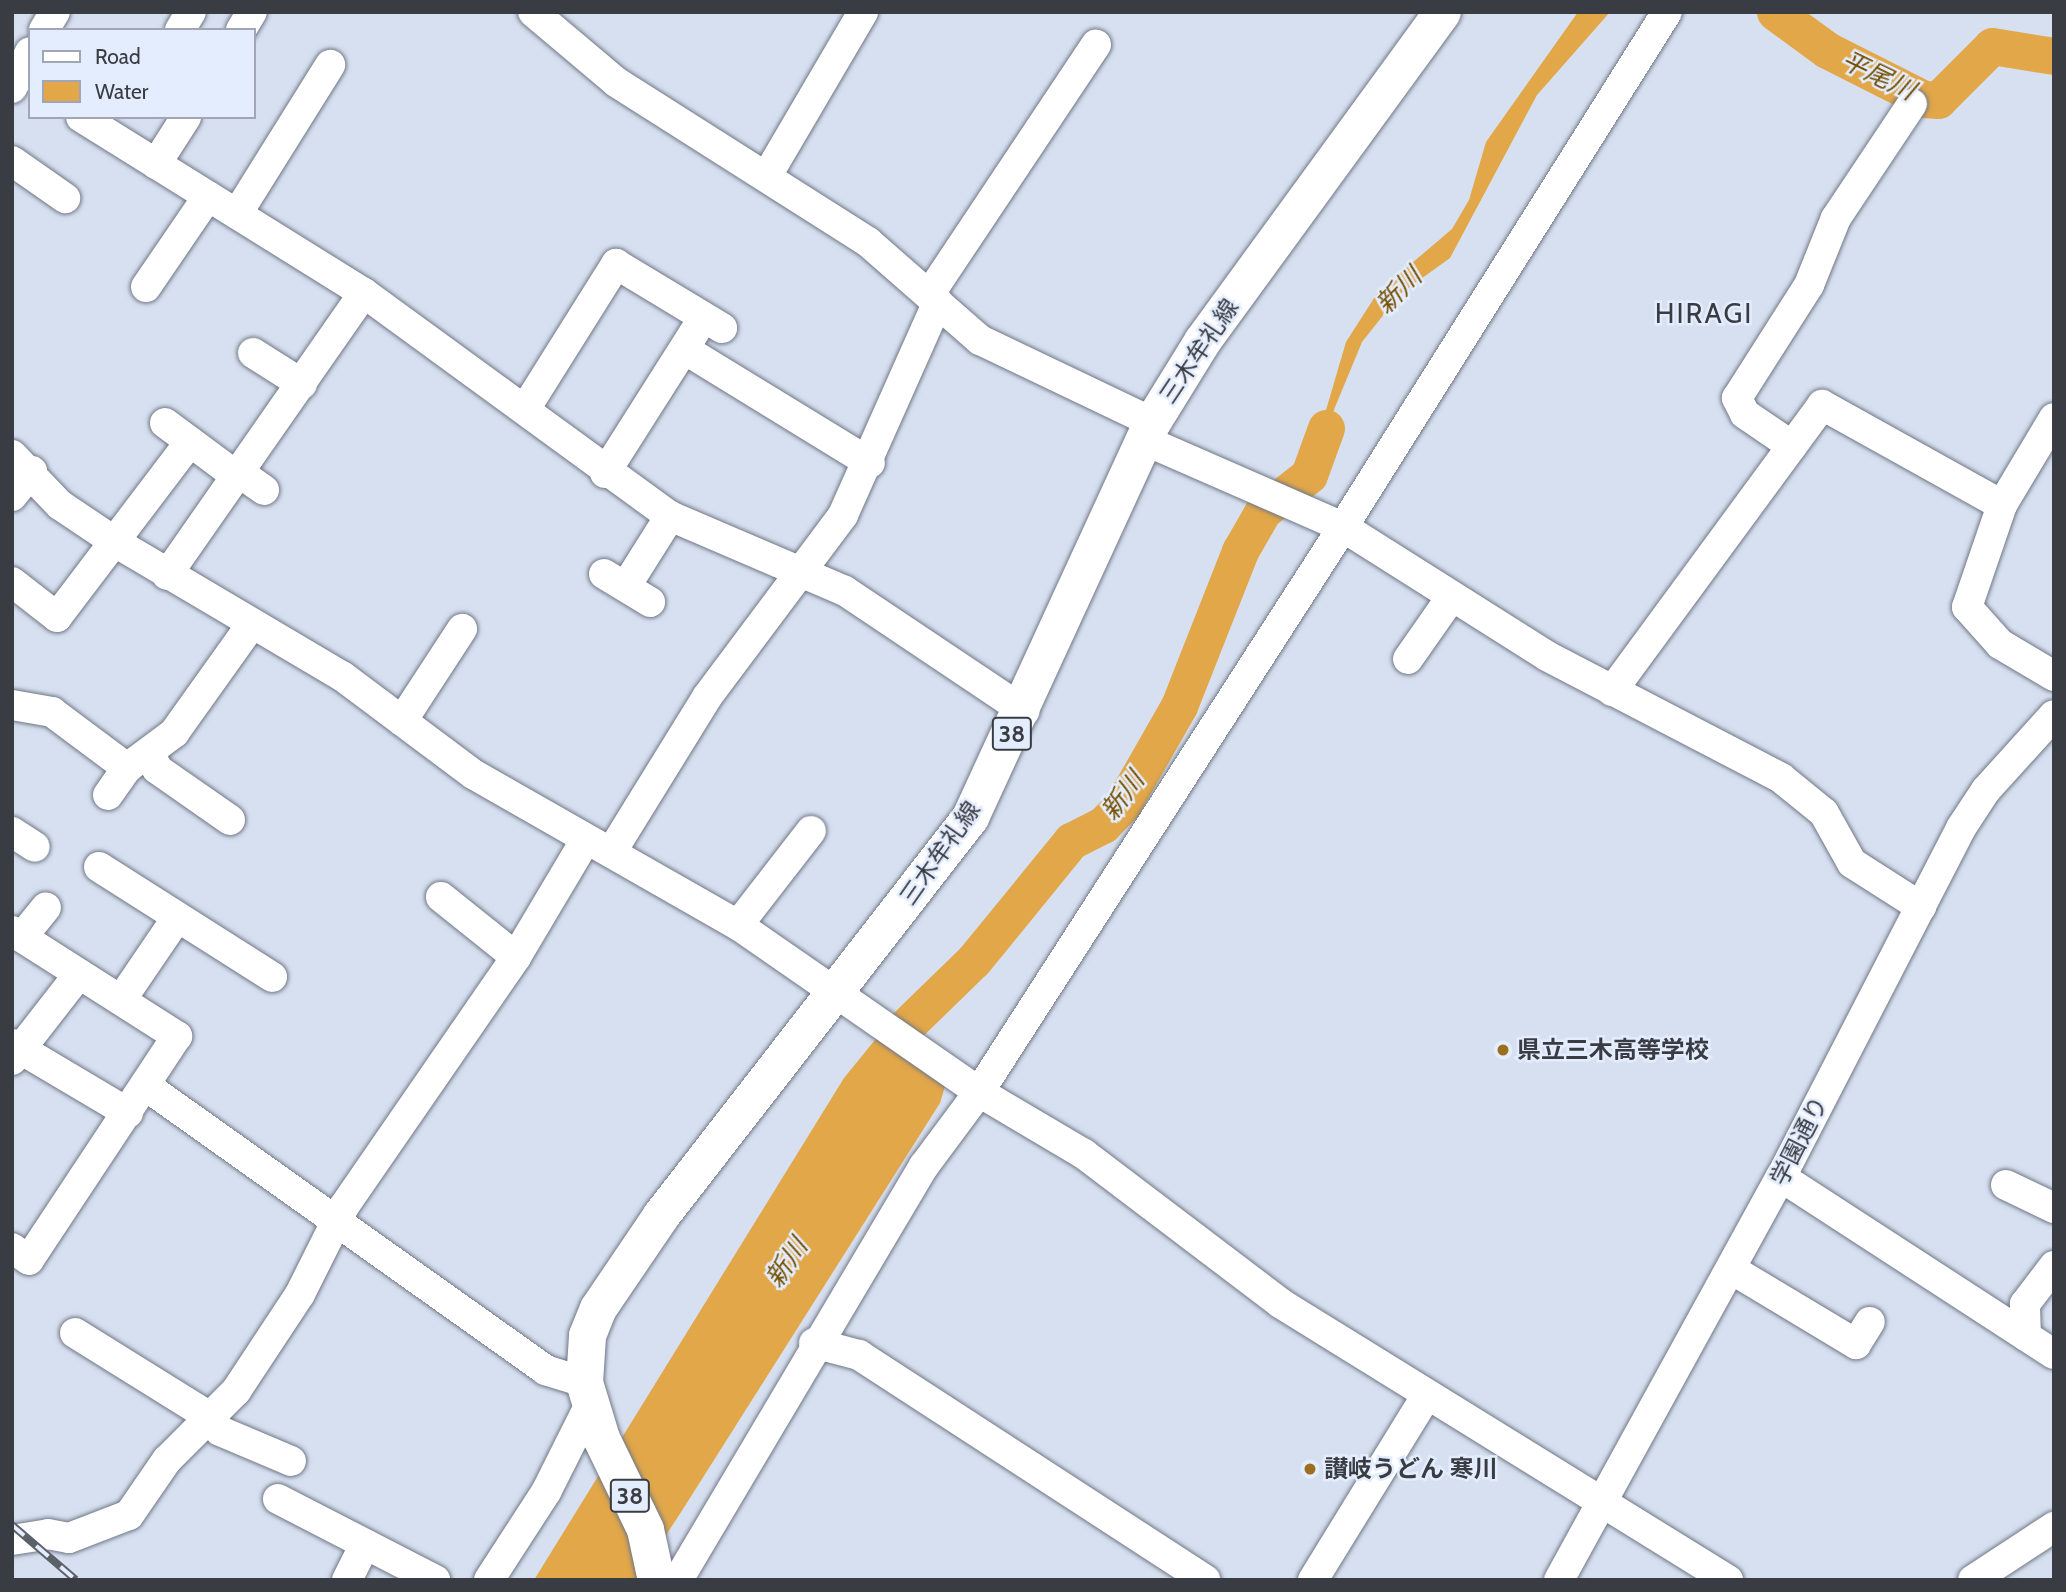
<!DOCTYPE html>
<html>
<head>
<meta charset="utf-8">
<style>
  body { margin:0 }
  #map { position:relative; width:2066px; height:1592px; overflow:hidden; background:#d7e0f0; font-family:Cabin,"Noto Sans JP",sans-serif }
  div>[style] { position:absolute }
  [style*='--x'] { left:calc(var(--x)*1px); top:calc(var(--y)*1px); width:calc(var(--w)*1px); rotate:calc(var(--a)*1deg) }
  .water>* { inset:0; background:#e1a749 }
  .river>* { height:37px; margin:-18.5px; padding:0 18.5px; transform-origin:18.5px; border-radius:18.5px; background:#e1a749 }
  .roads { filter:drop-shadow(0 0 2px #707786) drop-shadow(0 0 2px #707786) }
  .minor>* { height:30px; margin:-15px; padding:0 15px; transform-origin:15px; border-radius:15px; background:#fff }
  .major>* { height:37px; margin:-18.5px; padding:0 18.5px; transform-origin:18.5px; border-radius:18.5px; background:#fff }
  .rail>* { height:8px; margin-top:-4px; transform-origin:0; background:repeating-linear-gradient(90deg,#e4edfd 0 16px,#5b6069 0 32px); box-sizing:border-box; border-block:2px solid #5b6069 }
  .dots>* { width:19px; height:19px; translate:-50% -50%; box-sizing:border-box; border:4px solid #e4edfd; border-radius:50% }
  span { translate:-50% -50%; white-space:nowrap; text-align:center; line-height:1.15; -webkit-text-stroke:5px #e4edfd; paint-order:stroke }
  .shield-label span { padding:2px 5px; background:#e4edfd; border:2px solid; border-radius:5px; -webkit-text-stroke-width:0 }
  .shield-label { font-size:23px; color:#393c43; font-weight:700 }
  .street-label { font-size:24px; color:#393c43 }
  .poi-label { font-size:24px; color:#393c43; font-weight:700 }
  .left { translate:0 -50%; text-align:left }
  .water-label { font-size:26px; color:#744e00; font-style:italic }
  .quarter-label { font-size:28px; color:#393c43; letter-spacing:2px }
  .frame { position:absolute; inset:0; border:14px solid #393c43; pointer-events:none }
  .legend { position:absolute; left:28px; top:28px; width:228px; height:91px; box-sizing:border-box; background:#e4edfd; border:2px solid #a0a6b3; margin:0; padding:9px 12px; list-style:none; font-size:21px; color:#393c43 }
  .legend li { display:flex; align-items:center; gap:14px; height:35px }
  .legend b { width:35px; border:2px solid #a0a6b3 }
</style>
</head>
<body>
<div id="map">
  <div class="water">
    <div style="clip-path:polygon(1578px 12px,1610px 12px,1537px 95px,1450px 258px,1400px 294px,1362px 342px,1307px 475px,1346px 342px,1378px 292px,1452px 229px,1469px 200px,1486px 142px)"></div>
    <div style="clip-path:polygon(879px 1035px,951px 1066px,940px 1103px,683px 1509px,637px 1580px,534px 1580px,844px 1078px)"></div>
  </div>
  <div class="river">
    <div style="--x:1775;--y:12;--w:64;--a:36.2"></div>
    <div style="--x:1827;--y:50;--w:109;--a:26.8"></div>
    <div style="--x:1924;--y:99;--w:14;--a:4"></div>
    <div style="--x:1938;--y:100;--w:76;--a:-45"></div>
    <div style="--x:1992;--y:46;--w:63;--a:9.2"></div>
    <div style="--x:892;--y:1071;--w:42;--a:-76.3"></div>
    <div style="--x:902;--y:1030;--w:100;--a:-44.2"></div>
    <div style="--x:974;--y:960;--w:154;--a:-50.8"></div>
    <div style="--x:1071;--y:841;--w:36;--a:-27"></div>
    <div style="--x:1103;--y:825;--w:29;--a:-46"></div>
    <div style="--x:1123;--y:804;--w:113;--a:-60.3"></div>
    <div style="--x:1179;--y:706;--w:167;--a:-68.5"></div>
    <div style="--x:1240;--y:551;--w:46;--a:-60.1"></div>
    <div style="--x:1263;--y:511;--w:58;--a:-38"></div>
    <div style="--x:1309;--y:475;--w:50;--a:-70.1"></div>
  </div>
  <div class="roads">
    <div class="minor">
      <div style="--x:533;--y:12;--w:109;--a:40.1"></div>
      <div style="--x:616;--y:82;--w:299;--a:32.4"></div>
      <div style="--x:868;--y:242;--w:149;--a:41.2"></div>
      <div style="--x:980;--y:340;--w:191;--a:25.5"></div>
      <div style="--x:44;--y:30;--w:21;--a:-59"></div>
      <div style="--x:180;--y:30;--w:21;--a:-59"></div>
      <div style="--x:241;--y:30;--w:21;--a:-59"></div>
      <div style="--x:12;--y:88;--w:40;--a:-63.4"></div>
      <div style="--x:81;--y:117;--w:333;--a:31.9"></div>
      <div style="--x:364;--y:293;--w:379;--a:36.1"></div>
      <div style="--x:670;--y:516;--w:190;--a:23.2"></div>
      <div style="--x:845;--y:591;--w:216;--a:33.8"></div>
      <div style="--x:12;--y:161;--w:65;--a:34.9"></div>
      <div style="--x:156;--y:164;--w:56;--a:-57.4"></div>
      <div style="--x:768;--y:174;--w:188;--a:-59.6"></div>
      <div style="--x:237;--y:214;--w:176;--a:-58"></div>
      <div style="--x:146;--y:287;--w:110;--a:-55.7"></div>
      <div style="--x:929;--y:295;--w:301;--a:-56.3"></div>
      <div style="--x:684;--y:349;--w:218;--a:31.5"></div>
      <div style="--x:253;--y:353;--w:58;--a:32.3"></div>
      <div style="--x:527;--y:406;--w:168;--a:-57.9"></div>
      <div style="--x:616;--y:264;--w:124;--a:31.1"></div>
      <div style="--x:2054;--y:418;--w:101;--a:120.9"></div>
      <div style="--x:2002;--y:505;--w:108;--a:108.9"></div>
      <div style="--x:1967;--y:607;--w:50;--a:48.3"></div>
      <div style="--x:2000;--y:644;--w:63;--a:30.7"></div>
      <div style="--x:165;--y:423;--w:87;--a:36.6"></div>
      <div style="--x:1144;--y:440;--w:217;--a:23.6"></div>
      <div style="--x:1343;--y:527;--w:241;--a:32.3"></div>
      <div style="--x:1547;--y:656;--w:264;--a:27.5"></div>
      <div style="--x:1781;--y:778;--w:55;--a:39.1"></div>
      <div style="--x:1824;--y:813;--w:57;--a:60.8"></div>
      <div style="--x:1852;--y:863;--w:82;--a:32.5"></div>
      <div style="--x:1792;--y:446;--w:57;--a:-145.8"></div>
      <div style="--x:1745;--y:414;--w:18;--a:-117"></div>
      <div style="--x:1737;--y:398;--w:134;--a:-57.5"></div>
      <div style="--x:1809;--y:285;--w:72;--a:-68.1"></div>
      <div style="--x:1836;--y:218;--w:137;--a:-56.3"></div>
      <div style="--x:12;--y:455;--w:69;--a:46.2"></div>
      <div style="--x:60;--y:505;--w:66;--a:33.9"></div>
      <div style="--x:115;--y:542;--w:264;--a:30.6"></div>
      <div style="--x:342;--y:676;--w:164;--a:36.8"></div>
      <div style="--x:473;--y:774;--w:305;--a:29.7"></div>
      <div style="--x:738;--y:925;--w:293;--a:34.7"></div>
      <div style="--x:979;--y:1092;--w:122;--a:30.6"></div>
      <div style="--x:1084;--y:1154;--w:246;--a:37.2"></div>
      <div style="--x:1280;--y:1303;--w:527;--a:31.73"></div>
      <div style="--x:237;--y:471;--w:33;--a:35"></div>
      <div style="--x:605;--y:473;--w:168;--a:-57.6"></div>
      <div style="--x:12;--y:496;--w:32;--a:-51"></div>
      <div style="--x:604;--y:574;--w:54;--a:31.3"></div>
      <div style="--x:167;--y:575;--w:344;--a:-55.1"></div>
      <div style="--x:12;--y:582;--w:57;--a:37.9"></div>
      <div style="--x:57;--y:617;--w:220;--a:-52.8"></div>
      <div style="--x:626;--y:586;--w:83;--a:-57.8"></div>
      <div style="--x:1408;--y:659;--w:73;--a:-55"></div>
      <div style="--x:1612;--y:691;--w:355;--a:-53.7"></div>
      <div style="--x:1822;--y:405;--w:206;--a:29.1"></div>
      <div style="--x:12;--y:705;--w:41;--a:9.9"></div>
      <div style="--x:52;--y:712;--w:94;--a:36.7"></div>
      <div style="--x:127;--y:768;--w:59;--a:-36.7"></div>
      <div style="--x:174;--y:733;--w:133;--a:-54.5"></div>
      <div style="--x:402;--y:721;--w:110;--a:-56.9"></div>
      <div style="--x:151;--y:754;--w:16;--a:68"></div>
      <div style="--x:157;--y:769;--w:89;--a:34.9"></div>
      <div style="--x:108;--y:795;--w:33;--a:-55"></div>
      <div style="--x:12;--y:832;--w:27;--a:33"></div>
      <div style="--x:612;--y:851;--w:181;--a:-58.3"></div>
      <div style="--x:707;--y:697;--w:227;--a:-53.2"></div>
      <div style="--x:843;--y:515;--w:233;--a:-66"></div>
      <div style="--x:99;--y:867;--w:205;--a:32.4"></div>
      <div style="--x:441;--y:897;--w:96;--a:38.7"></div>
      <div style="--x:738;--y:925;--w:119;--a:-52.2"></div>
      <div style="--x:12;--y:931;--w:196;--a:32.5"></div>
      <div style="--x:177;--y:1036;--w:268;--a:123.5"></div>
      <div style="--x:29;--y:1260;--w:21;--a:-145"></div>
      <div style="--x:22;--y:937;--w:38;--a:-51"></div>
      <div style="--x:121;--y:1000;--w:98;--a:-55.8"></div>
      <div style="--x:12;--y:1044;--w:135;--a:30.7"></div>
      <div style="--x:12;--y:1060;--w:109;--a:-52.1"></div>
      <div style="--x:146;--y:1086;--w:490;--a:35.4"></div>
      <div style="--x:545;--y:1370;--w:41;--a:17.1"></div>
      <div style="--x:1781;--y:1177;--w:325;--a:33"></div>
      <div style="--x:2006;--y:1185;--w:53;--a:25.6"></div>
      <div style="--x:1731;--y:1269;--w:146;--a:31"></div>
      <div style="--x:1856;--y:1344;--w:26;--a:-58"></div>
      <div style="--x:75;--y:1333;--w:159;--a:31.9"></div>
      <div style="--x:210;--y:1417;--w:17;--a:54"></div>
      <div style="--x:220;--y:1431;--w:77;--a:22.9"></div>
      <div style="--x:2026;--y:1336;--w:32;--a:-92"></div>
      <div style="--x:2025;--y:1304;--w:48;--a:-52.7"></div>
      <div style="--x:814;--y:1343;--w:47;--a:14.9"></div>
      <div style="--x:859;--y:1355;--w:413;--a:33"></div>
      <div style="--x:278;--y:1499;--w:177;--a:27.3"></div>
      <div style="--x:12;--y:1540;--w:36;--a:-9"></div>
      <div style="--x:48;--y:1534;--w:21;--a:11"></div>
      <div style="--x:69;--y:1538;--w:64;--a:-21"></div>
      <div style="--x:129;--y:1515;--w:67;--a:-55.4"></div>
      <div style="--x:167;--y:1460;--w:98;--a:-45"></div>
      <div style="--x:236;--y:1391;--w:116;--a:-56.6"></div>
      <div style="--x:300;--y:1294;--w:96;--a:-63.4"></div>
      <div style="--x:343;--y:1208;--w:305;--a:-55.4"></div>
      <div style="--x:516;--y:957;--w:137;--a:-59.3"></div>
      <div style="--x:347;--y:1580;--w:40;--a:-63.4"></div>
      <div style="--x:489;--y:1580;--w:105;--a:-57.1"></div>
      <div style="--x:546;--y:1492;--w:98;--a:-63.4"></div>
      <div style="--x:678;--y:1580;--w:482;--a:-59.3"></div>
      <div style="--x:924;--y:1166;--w:92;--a:-53.4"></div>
      <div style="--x:979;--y:1092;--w:672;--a:-57.21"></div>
      <div style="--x:1343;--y:527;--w:608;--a:-57.82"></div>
      <div style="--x:1313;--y:1580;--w:217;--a:-58.4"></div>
      <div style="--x:1559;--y:1580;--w:460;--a:-61.2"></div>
      <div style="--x:1781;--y:1177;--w:393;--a:-62.7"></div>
      <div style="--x:1961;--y:828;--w:45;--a:-56.7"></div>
      <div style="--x:1986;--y:790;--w:101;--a:-47.8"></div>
      <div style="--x:1973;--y:1580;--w:97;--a:-33.2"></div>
    </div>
    <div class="major">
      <div style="--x:656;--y:1580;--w:52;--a:-102.2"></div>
      <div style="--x:645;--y:1529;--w:101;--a:-115.8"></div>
      <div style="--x:601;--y:1438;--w:59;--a:-106.9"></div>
      <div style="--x:584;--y:1382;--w:47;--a:-86.3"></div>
      <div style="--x:587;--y:1335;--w:29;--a:-68"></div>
      <div style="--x:598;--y:1308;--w:112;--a:-55.9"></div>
      <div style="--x:661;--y:1215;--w:504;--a:-52.17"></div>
      <div style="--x:970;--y:817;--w:435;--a:-65.3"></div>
      <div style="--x:1152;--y:422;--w:95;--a:-58.3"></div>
      <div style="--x:1202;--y:341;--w:407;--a:-53.9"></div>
    </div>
  </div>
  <div class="rail">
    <div style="--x:12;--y:1525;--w:84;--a:40.7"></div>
  </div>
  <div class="dots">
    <div style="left:1503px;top:1050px;background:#9c6f1f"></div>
    <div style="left:1310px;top:1469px;background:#9c6f1f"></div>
  </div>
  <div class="shield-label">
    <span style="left:1012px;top:734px">38</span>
    <span style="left:630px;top:1496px">38</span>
  </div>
  <div class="street-label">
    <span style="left:1199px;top:351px;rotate:-56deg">三木牟礼線</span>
    <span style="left:940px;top:853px;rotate:-55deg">三木牟礼線</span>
    <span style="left:1799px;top:1141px;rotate:-63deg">学園通り</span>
  </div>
  <div class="poi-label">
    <span class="left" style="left:1517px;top:1050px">県立三木高等学校</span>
    <span class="left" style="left:1324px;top:1469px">讃岐うどん 寒川</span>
  </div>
  <div class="water-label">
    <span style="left:1878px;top:76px;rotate:26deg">平尾川</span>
    <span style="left:1399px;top:291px;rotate:-45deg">新川</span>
    <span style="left:1123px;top:796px;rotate:-53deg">新川</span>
    <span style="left:787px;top:1263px;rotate:-56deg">新川</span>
  </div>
  <div class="quarter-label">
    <span style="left:1704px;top:313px">HIRAGI</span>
  </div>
  <div class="frame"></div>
  <ul class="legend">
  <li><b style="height:9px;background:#fff"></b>Road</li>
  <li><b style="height:19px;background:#e1a749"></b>Water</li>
  </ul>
</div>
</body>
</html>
